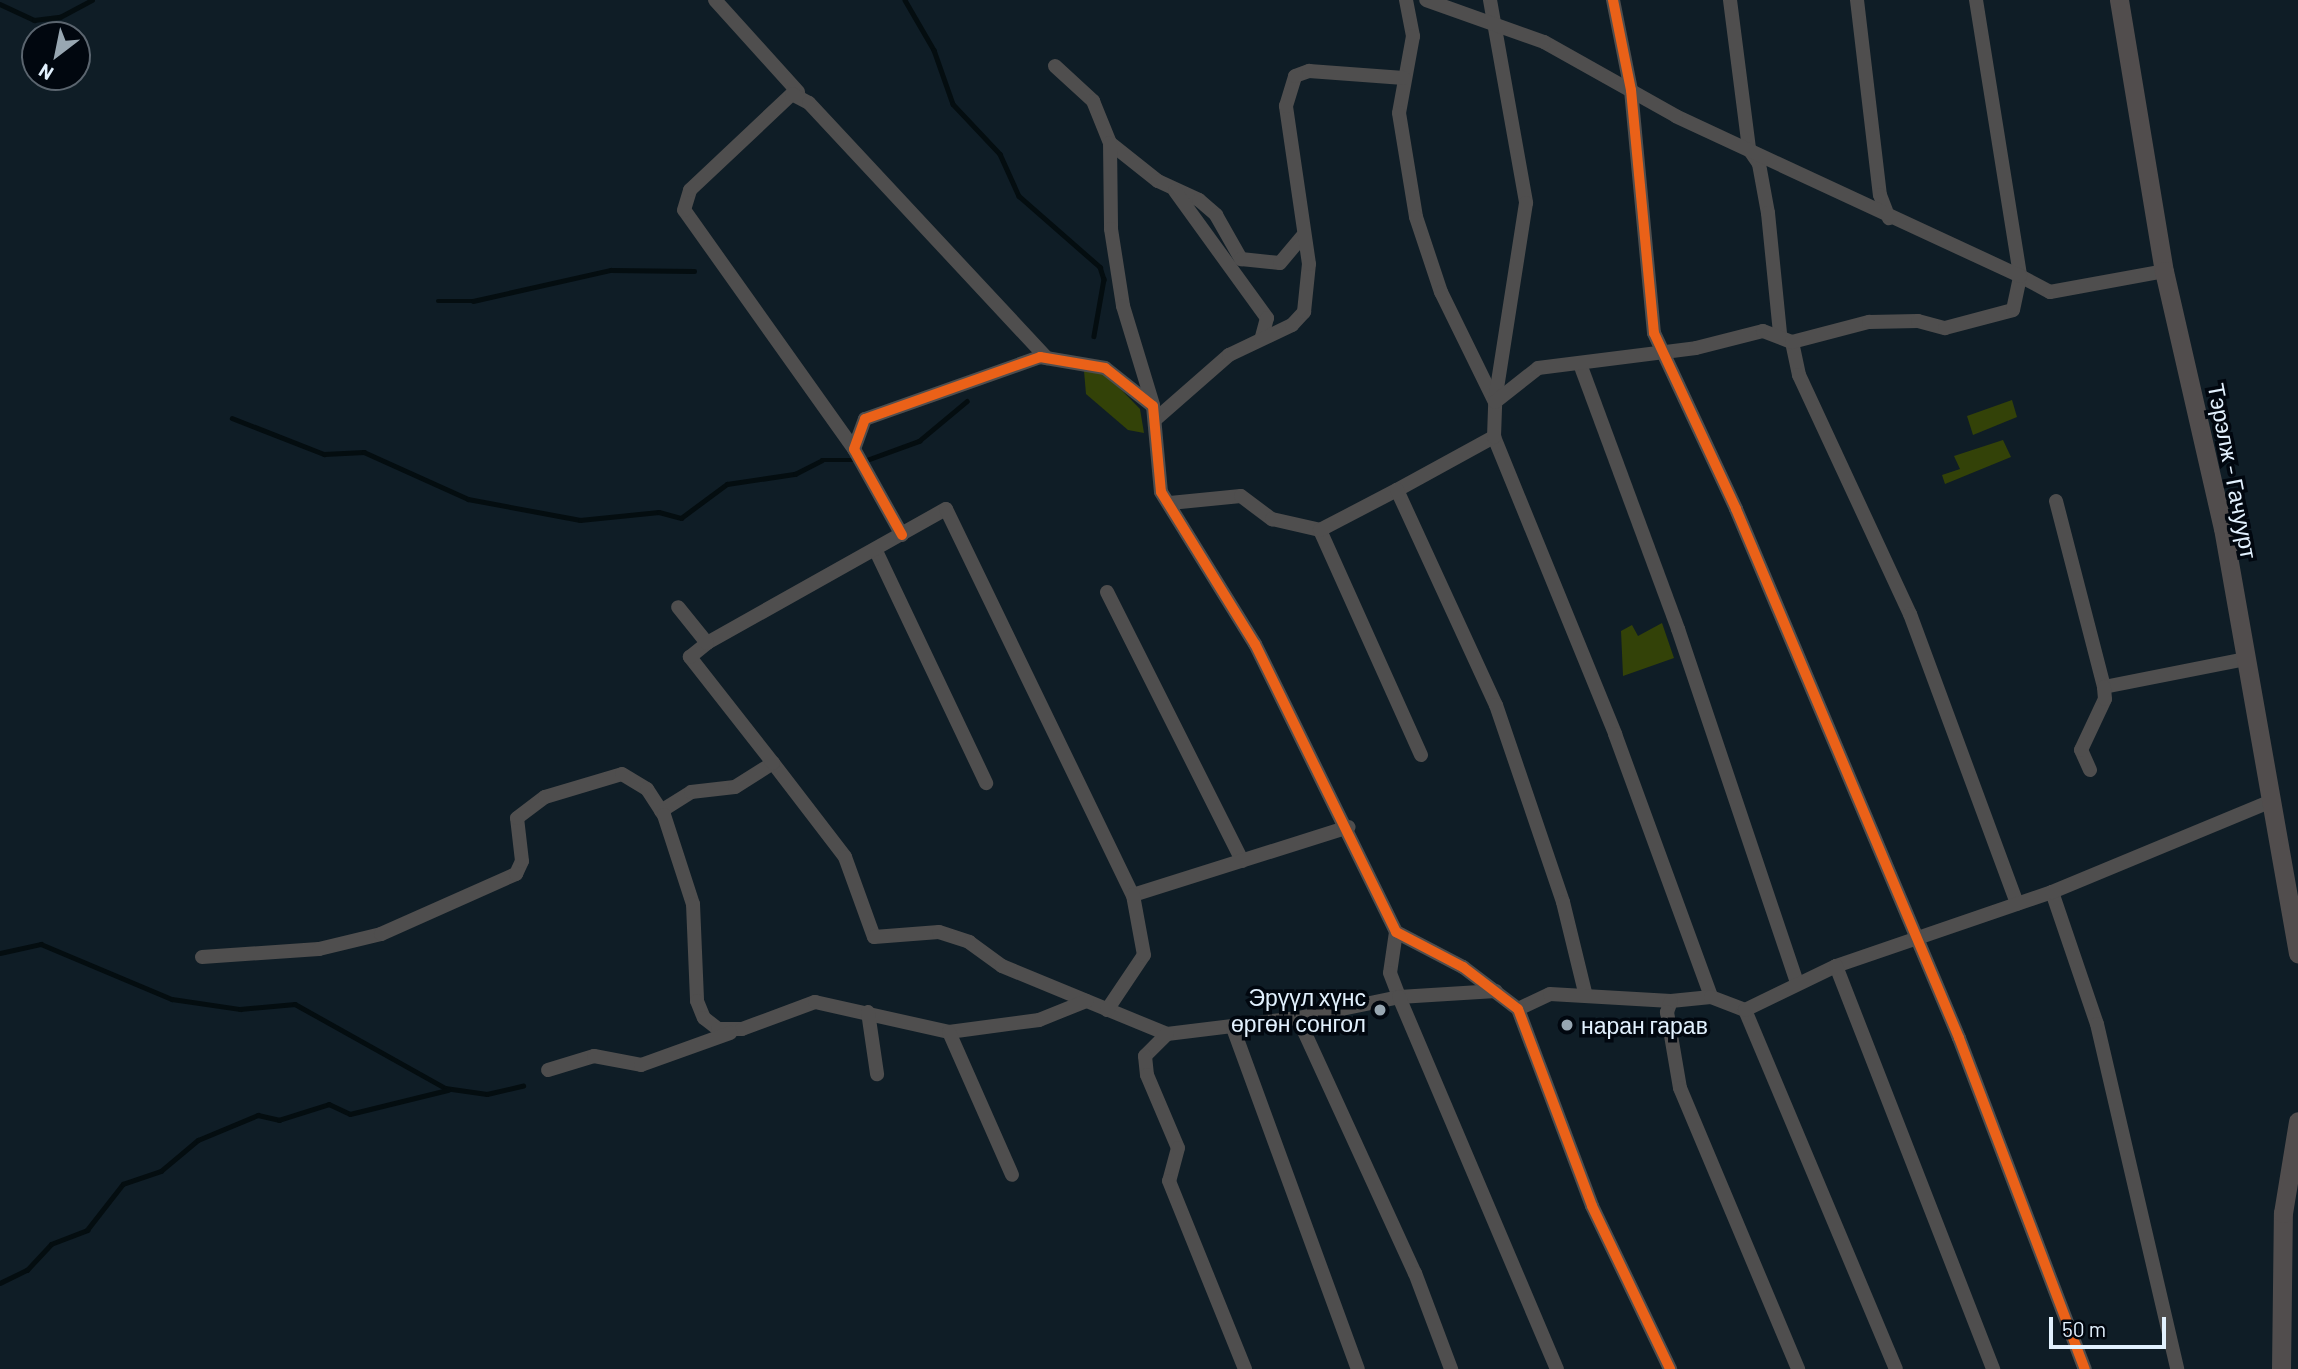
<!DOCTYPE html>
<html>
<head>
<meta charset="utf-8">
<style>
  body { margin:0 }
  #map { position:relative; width:2298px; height:1369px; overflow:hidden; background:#0f1d26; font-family:Barlow,sans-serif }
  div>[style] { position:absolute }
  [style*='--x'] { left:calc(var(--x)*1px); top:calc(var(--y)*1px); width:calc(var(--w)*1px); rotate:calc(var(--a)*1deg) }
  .green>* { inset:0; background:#334208 }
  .stream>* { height:4.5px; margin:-2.25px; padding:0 2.25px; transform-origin:2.25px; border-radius:2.25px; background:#040d10 }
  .minor>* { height:14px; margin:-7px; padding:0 7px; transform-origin:7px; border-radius:7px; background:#4f4e4e }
  .secondary>* { height:19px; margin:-9.5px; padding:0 9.5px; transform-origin:9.5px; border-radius:9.5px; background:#514d4d }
  .cycleway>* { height:10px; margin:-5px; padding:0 5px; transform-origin:5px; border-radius:5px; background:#ea6118 }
  .dots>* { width:19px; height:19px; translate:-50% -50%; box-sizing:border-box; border:4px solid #01070f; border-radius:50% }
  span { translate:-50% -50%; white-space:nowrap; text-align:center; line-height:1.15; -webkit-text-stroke:7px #01070f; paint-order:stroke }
  .street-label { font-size:23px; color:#e2f1fe }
  .poi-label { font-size:23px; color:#e2f1fe }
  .right { translate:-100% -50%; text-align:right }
  .left { translate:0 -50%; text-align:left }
  .north { position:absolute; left:21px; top:21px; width:70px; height:70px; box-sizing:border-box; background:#01070f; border:2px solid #5b656f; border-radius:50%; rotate:212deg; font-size:19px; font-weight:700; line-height:28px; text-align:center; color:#e2f1fe }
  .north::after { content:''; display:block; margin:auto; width:24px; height:32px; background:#98a7b2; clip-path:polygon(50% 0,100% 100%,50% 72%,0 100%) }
  .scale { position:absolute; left:2049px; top:1317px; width:117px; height:32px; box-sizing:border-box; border:4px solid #e2f1fe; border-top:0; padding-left:9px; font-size:21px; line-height:24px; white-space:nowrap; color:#e2f1fe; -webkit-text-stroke:5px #01070f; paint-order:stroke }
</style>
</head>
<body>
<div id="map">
  <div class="green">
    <div style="clip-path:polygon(1100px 368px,1140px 409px,1144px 433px,1128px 430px,1086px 394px,1084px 371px)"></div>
    <div style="clip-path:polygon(2012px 400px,2017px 417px,1973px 435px,1967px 416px)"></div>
    <div style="clip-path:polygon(2003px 440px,2011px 457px,1945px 484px,1942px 475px,1960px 469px,1954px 456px)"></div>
    <div style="clip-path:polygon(1662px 623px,1674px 658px,1623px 676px,1621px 631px,1632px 625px,1638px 636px)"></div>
  </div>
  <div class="stream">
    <div style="--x:905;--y:0;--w:58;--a:59.9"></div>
    <div style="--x:934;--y:50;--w:57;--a:70.6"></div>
    <div style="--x:953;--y:104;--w:69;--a:46.8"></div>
    <div style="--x:1000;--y:154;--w:46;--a:65.7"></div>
    <div style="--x:1019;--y:196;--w:108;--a:41.2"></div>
    <div style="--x:1100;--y:267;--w:13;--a:72"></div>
    <div style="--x:1104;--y:279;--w:58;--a:100"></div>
    <div style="--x:0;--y:4;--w:38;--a:25"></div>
    <div style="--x:34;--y:20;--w:26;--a:-7"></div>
    <div style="--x:60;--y:17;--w:36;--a:-28"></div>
    <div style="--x:438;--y:301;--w:35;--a:0"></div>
    <div style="--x:473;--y:301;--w:141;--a:-12.7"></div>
    <div style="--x:611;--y:270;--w:83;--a:0.7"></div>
    <div style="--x:232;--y:418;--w:99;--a:21.4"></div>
    <div style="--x:324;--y:454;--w:40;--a:-2.9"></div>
    <div style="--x:364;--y:452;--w:114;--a:24.3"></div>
    <div style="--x:468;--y:499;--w:114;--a:10.6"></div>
    <div style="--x:580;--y:520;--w:79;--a:-5.8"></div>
    <div style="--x:659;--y:512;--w:23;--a:15"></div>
    <div style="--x:681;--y:518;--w:57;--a:-36.5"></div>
    <div style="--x:727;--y:484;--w:69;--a:-8.4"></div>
    <div style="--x:795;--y:474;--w:30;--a:-27"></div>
    <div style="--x:822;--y:460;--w:33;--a:0"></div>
    <div style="--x:864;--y:461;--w:59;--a:-20"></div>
    <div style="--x:919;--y:441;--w:62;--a:-39.8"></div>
    <div style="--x:0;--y:953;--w:42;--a:-12.4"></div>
    <div style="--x:41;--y:944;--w:142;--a:22.8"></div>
    <div style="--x:172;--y:999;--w:69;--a:8.4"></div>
    <div style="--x:240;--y:1009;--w:55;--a:-5.2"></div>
    <div style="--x:295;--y:1004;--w:172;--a:29.2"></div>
    <div style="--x:445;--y:1088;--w:42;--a:8.1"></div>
    <div style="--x:487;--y:1094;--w:37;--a:-13"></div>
    <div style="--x:0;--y:1283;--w:30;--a:-26"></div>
    <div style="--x:27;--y:1270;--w:35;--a:-47"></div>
    <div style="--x:51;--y:1244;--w:39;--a:-21"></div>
    <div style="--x:87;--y:1230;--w:58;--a:-52"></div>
    <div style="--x:123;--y:1184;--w:40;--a:-18.9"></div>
    <div style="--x:161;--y:1171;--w:48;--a:-40"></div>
    <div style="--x:198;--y:1140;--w:65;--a:-22.6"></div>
    <div style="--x:258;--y:1115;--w:22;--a:13"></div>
    <div style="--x:279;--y:1120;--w:52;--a:-17.7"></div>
    <div style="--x:329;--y:1104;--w:23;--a:25"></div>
    <div style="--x:350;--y:1114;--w:101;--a:-13.8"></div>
  </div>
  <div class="minor">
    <div style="--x:715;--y:0;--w:124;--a:47.9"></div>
    <div style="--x:1406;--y:0;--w:37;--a:79"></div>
    <div style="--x:1413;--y:36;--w:78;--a:100.3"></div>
    <div style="--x:1399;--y:113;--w:105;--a:80.7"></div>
    <div style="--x:1416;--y:217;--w:79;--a:71.6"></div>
    <div style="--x:1441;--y:292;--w:123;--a:63.9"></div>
    <div style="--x:1490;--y:0;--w:206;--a:79.9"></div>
    <div style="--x:1526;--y:203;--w:200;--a:98.9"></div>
    <div style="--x:1613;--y:0;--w:92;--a:78.7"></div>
    <div style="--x:1631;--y:90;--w:244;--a:84.6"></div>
    <div style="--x:1654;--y:333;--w:194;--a:65"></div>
    <div style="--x:1736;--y:509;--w:574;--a:67.14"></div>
    <div style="--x:1959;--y:1038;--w:354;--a:69.2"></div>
    <div style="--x:1730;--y:0;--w:150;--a:82.7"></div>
    <div style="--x:1749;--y:149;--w:18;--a:56"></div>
    <div style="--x:1759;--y:164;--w:50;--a:79.6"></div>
    <div style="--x:1768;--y:213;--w:122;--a:84.3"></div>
    <div style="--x:1857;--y:0;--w:196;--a:83.3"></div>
    <div style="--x:1880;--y:195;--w:25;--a:69"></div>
    <div style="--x:1976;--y:0;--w:279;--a:80.9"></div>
    <div style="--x:2020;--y:276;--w:34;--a:28"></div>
    <div style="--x:2050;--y:292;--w:116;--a:-10.4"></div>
    <div style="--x:1055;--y:66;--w:52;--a:42.6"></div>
    <div style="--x:1093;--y:101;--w:45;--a:68"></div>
    <div style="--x:1110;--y:143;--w:61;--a:38.4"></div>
    <div style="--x:1158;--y:181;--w:45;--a:24.9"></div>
    <div style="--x:1199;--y:200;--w:23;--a:41"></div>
    <div style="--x:1216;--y:215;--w:51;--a:60.4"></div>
    <div style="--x:1241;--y:259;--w:39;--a:6"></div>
    <div style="--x:1280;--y:263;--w:35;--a:-50"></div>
    <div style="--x:1110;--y:143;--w:86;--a:89.3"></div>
    <div style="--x:1111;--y:229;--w:78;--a:81.1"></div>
    <div style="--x:1123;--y:306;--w:103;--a:73.1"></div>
    <div style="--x:1175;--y:191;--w:157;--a:54.1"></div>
    <div style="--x:1267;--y:318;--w:20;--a:105"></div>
    <div style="--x:1792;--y:342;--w:34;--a:78"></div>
    <div style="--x:1799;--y:375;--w:264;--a:65.1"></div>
    <div style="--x:1910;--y:614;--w:309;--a:69.7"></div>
    <div style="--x:1580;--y:364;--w:283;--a:69.7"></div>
    <div style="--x:1678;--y:629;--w:373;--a:71.4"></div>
    <div style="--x:1157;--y:418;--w:96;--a:-41.2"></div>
    <div style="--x:1229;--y:355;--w:70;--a:-25.5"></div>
    <div style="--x:1292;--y:325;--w:18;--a:-47"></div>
    <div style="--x:1304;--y:312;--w:48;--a:-84.1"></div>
    <div style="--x:1309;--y:264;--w:160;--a:-98.3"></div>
    <div style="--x:1286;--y:106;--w:31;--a:-73"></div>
    <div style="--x:1295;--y:76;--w:15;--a:-20"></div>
    <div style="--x:1309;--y:71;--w:95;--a:4.2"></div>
    <div style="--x:1494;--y:437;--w:321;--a:67.8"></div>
    <div style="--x:1615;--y:734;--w:280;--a:69.9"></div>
    <div style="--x:854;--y:449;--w:293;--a:-125.4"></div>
    <div style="--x:684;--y:210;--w:21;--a:-73"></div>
    <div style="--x:690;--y:190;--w:140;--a:-43.3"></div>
    <div style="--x:792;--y:94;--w:19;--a:28"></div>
    <div style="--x:809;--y:103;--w:349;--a:47"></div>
    <div style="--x:1397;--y:490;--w:111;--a:-28.7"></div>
    <div style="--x:1494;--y:437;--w:35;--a:-88"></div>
    <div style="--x:1495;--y:402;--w:55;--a:-38.3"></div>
    <div style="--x:1538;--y:368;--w:159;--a:-7.2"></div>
    <div style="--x:1696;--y:348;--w:69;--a:-14.2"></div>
    <div style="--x:1763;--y:331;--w:31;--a:21"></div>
    <div style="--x:1792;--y:342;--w:80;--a:-14.6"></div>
    <div style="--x:1869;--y:322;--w:49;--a:-1.2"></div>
    <div style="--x:1918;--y:321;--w:28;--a:15"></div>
    <div style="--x:1945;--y:328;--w:70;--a:-14.8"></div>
    <div style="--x:2013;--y:310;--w:35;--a:-78"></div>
    <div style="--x:2020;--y:276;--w:379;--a:-155.1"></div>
    <div style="--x:1676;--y:116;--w:151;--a:-150.7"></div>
    <div style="--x:1544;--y:42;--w:125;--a:-160.4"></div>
    <div style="--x:2056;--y:501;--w:192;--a:75.5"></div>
    <div style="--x:2104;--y:687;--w:145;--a:-11.2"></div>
    <div style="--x:1170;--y:503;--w:71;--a:-5.6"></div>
    <div style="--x:1241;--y:496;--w:39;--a:37"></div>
    <div style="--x:1272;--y:519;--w:49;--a:12.9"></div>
    <div style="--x:902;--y:535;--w:98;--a:-119.2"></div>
    <div style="--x:854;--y:449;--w:32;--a:-70"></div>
    <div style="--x:865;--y:419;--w:186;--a:-19.5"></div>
    <div style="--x:1040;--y:357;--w:66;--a:9.6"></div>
    <div style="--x:1105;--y:368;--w:61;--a:38.4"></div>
    <div style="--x:1153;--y:406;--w:86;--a:84.7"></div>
    <div style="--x:1161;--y:492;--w:179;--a:58.3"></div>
    <div style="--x:1255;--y:644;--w:321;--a:63.9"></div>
    <div style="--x:1396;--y:932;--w:76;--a:27.6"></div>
    <div style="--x:1463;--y:967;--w:69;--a:37.4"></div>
    <div style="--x:1518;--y:1009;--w:210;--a:69.4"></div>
    <div style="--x:1592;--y:1206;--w:181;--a:64.4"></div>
    <div style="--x:876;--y:551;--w:257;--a:64.6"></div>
    <div style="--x:1107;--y:592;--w:301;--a:63.3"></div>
    <div style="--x:707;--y:643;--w:274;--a:-29.3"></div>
    <div style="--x:946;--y:509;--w:429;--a:64.2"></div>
    <div style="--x:1133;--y:895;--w:226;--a:-17.5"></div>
    <div style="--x:1421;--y:755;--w:247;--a:-114.2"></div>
    <div style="--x:1320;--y:530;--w:87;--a:-27.5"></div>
    <div style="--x:1397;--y:490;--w:237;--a:65.3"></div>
    <div style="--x:1496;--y:705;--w:208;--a:71.2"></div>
    <div style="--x:1563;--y:902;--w:93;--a:76.3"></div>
    <div style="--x:773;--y:763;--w:118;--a:52.5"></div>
    <div style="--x:845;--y:857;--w:85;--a:70.1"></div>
    <div style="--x:874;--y:937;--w:65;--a:-4.4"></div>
    <div style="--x:939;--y:932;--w:32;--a:18"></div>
    <div style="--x:969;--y:942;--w:41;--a:36"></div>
    <div style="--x:1002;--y:966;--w:178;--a:22.4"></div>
    <div style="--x:1167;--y:1034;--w:132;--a:-7"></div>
    <div style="--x:1298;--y:1018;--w:281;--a:65.4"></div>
    <div style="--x:1415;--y:1273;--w:103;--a:69.4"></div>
    <div style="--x:2090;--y:770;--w:22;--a:-114"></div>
    <div style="--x:2081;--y:750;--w:56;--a:-64.8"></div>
    <div style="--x:2105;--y:699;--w:12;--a:-95"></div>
    <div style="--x:661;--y:811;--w:36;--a:-32"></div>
    <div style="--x:691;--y:792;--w:44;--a:-6.5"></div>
    <div style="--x:735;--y:787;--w:45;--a:-32.3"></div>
    <div style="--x:773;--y:763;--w:135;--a:-128.1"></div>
    <div style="--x:690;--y:657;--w:22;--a:-39"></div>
    <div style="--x:707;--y:643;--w:46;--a:-128.9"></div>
    <div style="--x:2052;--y:892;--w:139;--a:71.2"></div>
    <div style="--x:2097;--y:1024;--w:354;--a:76.9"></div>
    <div style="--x:1396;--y:932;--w:41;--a:98.3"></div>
    <div style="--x:1390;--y:973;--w:26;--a:69"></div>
    <div style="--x:1399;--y:997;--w:97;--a:-3.5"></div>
    <div style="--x:202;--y:957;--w:117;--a:-3.9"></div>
    <div style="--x:319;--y:949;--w:64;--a:-13.6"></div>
    <div style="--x:381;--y:934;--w:148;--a:-24"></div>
    <div style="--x:516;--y:874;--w:14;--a:-65"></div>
    <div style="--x:522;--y:861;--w:43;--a:-96.6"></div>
    <div style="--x:517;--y:818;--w:35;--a:-37"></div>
    <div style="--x:545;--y:797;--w:80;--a:-16.6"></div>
    <div style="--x:622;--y:774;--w:29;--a:31"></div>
    <div style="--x:647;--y:789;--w:31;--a:57"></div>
    <div style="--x:664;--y:815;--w:94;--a:72"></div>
    <div style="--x:693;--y:904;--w:97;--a:87.6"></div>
    <div style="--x:697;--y:1001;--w:18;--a:68"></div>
    <div style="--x:704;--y:1018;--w:18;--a:38"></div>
    <div style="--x:718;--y:1029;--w:24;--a:0"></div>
    <div style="--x:742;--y:1029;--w:78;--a:-20.3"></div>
    <div style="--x:815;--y:1002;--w:137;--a:12.6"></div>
    <div style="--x:949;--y:1032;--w:91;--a:-7.6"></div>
    <div style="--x:1039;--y:1020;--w:51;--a:-22"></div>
    <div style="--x:1836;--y:966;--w:228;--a:-18.9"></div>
    <div style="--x:2052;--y:892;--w:235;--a:-22.5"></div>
    <div style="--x:1671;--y:1001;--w:40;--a:-5.7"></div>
    <div style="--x:1711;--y:997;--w:36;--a:21"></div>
    <div style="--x:1745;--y:1010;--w:389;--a:67.2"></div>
    <div style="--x:1518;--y:1009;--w:35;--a:-25"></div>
    <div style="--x:1550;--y:994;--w:121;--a:3.3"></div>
    <div style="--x:1671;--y:1001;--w:12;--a:110"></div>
    <div style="--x:1667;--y:1012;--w:77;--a:80.3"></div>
    <div style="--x:1680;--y:1088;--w:305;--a:67.2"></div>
    <div style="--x:1107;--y:1010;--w:66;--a:-56.1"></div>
    <div style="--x:1144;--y:955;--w:61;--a:-100.4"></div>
    <div style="--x:1745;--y:1010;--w:101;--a:-25.8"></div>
    <div style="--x:1836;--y:966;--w:433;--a:68.7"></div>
    <div style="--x:868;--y:1012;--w:63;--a:81.7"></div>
    <div style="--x:1298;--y:1018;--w:103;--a:-11.7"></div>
    <div style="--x:1399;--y:997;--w:404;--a:67"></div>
    <div style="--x:1233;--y:1028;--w:363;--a:69.9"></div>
    <div style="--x:949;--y:1032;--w:156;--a:66.2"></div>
    <div style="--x:1167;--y:1034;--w:31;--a:135"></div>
    <div style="--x:1145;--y:1056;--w:19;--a:84"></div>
    <div style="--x:1147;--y:1075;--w:79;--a:67"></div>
    <div style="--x:1178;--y:1148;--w:34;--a:105"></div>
    <div style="--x:1169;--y:1181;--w:203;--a:68"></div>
    <div style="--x:548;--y:1070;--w:48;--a:-16.9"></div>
    <div style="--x:594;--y:1056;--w:48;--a:10.8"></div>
    <div style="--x:641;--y:1065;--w:95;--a:-19.8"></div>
  </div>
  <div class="secondary">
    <div style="--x:2119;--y:0;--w:275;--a:80.6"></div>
    <div style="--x:2164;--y:271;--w:264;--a:77.1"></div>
    <div style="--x:2223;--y:528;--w:432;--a:80"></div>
    <div style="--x:2281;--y:1369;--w:156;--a:-89.3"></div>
    <div style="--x:2283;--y:1213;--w:93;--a:-80.7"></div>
  </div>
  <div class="cycleway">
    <div style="--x:1613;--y:0;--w:92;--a:78.7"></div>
    <div style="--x:1631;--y:90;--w:244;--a:84.6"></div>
    <div style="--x:1654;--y:333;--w:194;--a:65"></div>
    <div style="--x:1736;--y:509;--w:574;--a:67.14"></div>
    <div style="--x:1959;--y:1038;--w:354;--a:69.2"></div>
    <div style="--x:902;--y:535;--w:98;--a:-119.2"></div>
    <div style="--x:854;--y:449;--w:32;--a:-70"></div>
    <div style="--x:865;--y:419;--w:186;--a:-19.5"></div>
    <div style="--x:1040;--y:357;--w:66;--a:9.6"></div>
    <div style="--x:1105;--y:368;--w:61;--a:38.4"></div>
    <div style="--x:1153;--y:406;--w:86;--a:84.7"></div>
    <div style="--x:1161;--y:492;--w:179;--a:58.3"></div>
    <div style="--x:1255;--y:644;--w:321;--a:63.9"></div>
    <div style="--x:1396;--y:932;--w:76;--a:27.6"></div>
    <div style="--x:1463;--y:967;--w:69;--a:37.4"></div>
    <div style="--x:1518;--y:1009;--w:210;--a:69.4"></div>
    <div style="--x:1592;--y:1206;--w:181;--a:64.4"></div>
  </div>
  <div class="dots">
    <div style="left:1380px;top:1010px;background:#98a7b2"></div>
    <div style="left:1567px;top:1025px;background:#98a7b2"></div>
  </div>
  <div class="street-label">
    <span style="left:2233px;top:471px;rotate:79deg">Тэрэлж - Гачуурт</span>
  </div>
  <div class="poi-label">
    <span class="right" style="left:1366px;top:1010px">Эрүүл хүнс<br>өргөн сонгол</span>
    <span class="left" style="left:1581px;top:1025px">наран гарав</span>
  </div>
  <div class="north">N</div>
  <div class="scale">50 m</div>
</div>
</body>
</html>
